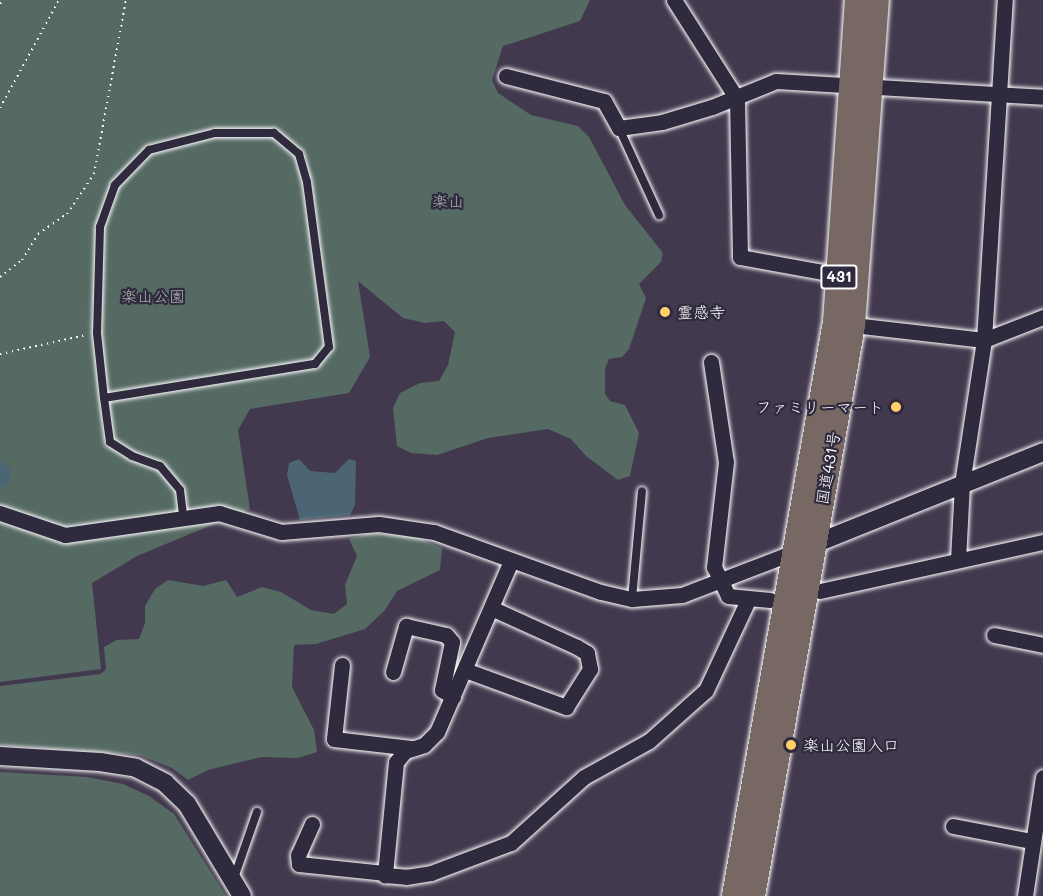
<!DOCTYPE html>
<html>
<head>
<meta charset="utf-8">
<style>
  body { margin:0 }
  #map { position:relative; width:1043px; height:896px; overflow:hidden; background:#42394e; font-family:Mali,"Klee One",sans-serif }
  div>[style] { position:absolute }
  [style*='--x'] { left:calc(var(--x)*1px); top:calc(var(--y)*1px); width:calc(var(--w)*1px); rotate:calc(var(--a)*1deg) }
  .green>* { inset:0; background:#566a64 }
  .water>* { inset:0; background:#4c6575 }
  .path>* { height:2px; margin-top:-1px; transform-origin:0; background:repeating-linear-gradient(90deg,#fff 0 1.5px,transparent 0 6px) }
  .roads { filter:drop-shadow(0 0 2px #fff) drop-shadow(0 0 2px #fff) }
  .service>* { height:8px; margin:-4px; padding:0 4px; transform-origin:4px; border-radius:4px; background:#2f2a3d }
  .minor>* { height:15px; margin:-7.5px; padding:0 7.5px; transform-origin:7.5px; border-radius:7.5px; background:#2f2a3d }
  .tertiary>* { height:18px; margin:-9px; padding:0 9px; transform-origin:9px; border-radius:9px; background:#2f2a3d }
  .trunk>* { height:24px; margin:-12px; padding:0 12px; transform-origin:12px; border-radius:12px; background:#776864 }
  .dots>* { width:16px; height:16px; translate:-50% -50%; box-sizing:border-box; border:3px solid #2f2a3d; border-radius:50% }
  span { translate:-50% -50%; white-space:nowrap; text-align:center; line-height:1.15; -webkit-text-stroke:4.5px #2f2a3d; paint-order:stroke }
  .shield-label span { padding:2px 4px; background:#2f2a3d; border:2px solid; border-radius:4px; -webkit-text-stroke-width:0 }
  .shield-label { font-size:15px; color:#fff; font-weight:700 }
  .park-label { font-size:16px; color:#aab4b2 }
  .poi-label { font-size:16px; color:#fff }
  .left { translate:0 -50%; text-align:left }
  .right { translate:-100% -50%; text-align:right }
  .street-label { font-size:16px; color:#fff }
</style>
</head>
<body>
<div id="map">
  <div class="green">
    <div style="clip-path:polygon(0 0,590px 0,580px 21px,503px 46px,492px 80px,498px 93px,531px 115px,578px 126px,589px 137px,625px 205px,663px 253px,661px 262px,639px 284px,646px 298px,629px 349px,622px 357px,609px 359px,605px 369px,605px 394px,610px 401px,625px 405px,639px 433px,630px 476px,618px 480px,586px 456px,571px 439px,548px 429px,488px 438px,437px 455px,411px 453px,397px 446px,393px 408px,400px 393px,420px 383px,439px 381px,448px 365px,455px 332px,444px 321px,425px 323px,403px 318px,358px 281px,370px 357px,349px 393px,250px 409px,238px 430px,250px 509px,137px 556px,92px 583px,101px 669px,0 682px)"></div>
    <div style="clip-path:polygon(372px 533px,416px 537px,442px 548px,440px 570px,397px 591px,385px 610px,365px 629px,316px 644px,294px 645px,292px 687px,314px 730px,317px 752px,298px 758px,261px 757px,208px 770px,188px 780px,172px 768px,139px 755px,0 745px,0 686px,101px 674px,106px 669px,104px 647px,117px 640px,139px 639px,145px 623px,145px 606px,155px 589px,168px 580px,203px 586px,226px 580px,237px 597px,262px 587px,281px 592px,311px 610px,334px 614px,347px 604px,345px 585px,357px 556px,349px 539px)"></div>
    <div style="clip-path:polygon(0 772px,87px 777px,123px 784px,149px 796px,174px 814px,226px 896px,0 896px)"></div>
  </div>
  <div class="water">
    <div style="clip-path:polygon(299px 459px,310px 471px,335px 473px,349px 459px,356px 461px,355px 505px,350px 515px,300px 520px,287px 475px,289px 463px)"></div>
    <div style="clip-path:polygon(0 460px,11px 469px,9px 485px,0 487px)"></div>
  </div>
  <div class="path">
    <div style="--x:0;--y:4;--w:5;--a:-53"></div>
    <div style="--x:0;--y:108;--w:123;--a:-61.4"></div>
    <div style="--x:0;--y:277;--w:28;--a:-38"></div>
    <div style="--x:22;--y:260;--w:31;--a:-58"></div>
    <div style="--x:38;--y:234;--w:35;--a:-35"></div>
    <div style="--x:67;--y:214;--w:48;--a:-56"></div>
    <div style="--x:94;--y:174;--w:177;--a:-79.6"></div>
    <div style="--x:0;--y:354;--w:88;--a:-12.5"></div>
  </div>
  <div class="roads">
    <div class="service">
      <div style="--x:619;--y:128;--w:96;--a:65.3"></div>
      <div style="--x:104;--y:398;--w:214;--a:-9.2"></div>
      <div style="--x:315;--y:364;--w:22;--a:-51"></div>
      <div style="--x:329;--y:347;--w:166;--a:-97.6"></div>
      <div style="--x:307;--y:182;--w:29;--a:-106"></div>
      <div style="--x:299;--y:154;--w:33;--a:-140"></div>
      <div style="--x:274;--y:133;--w:59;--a:180"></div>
      <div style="--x:215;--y:133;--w:68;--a:165.6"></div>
      <div style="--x:149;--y:150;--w:49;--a:134.2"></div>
      <div style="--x:115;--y:185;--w:45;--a:109.7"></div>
      <div style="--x:100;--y:227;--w:106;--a:91.6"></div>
      <div style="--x:97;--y:333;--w:65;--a:83.9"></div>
      <div style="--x:104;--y:398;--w:44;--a:82.2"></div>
      <div style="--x:110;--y:442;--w:26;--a:32"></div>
      <div style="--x:132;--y:456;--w:30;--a:20"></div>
      <div style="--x:160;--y:466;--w:31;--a:50"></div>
      <div style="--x:180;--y:490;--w:26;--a:83"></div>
      <div style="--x:632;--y:599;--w:108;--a:-84.7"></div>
      <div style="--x:234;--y:878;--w:70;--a:-70.8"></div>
    </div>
    <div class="minor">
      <div style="--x:674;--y:0;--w:117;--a:57.5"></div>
      <div style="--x:737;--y:99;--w:158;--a:88.9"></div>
      <div style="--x:740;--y:257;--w:101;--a:10.3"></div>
      <div style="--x:506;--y:76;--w:101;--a:14.3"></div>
      <div style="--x:604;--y:101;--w:31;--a:61"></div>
      <div style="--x:619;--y:128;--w:43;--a:-7.9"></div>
      <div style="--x:662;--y:122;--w:52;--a:-16.7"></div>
      <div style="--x:712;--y:107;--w:69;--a:-22.1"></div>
      <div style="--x:776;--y:81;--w:267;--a:3.4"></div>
      <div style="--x:853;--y:325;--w:132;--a:6.5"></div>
      <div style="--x:984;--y:340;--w:63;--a:-21.3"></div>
      <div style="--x:711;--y:362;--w:101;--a:81.5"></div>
      <div style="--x:726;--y:462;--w:106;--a:96.5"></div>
      <div style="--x:714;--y:567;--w:32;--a:64"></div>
      <div style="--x:728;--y:596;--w:42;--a:5.4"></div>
      <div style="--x:0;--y:513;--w:69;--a:18.7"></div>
      <div style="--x:65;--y:535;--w:156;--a:-8.1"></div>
      <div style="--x:219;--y:513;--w:65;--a:17"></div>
      <div style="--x:281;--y:532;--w:98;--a:-4.7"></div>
      <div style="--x:379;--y:524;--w:56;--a:8.3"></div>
      <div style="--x:434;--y:532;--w:177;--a:19.8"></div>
      <div style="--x:601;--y:592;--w:32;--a:13"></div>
      <div style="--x:632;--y:599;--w:50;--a:-4.6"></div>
      <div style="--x:682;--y:595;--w:120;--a:-21"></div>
      <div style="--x:958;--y:560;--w:76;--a:-87"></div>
      <div style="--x:962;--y:484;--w:146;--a:-81.3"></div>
      <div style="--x:984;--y:340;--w:341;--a:-86.5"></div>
      <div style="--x:511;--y:561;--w:186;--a:113.4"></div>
      <div style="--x:437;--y:732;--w:18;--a:135"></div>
      <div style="--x:424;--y:745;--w:20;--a:162"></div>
      <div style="--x:405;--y:751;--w:14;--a:129"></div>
      <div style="--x:396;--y:762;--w:114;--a:95.6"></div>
      <div style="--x:385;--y:875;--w:21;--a:5"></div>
      <div style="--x:406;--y:877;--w:25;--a:-9"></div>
      <div style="--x:431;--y:873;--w:85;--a:-20.6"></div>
      <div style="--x:511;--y:843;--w:98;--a:-42.1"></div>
      <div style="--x:584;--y:777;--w:74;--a:-29"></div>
      <div style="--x:649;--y:741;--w:76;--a:-41.8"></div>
      <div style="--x:706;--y:690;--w:99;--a:-65"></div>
      <div style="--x:820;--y:591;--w:228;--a:-12.4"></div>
      <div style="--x:994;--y:635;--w:50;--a:11.5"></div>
      <div style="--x:342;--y:665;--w:74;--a:96.2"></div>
      <div style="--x:334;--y:739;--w:79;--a:6.6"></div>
      <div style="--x:465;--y:670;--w:108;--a:20.1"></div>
      <div style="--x:566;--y:707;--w:45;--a:-57.7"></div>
      <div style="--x:590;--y:669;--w:16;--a:-101"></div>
      <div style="--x:587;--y:653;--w:12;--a:-149"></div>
      <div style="--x:577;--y:647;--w:94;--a:-155.6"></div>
      <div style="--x:393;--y:672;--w:48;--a:-74.2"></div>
      <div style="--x:406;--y:626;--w:41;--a:12.7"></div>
      <div style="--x:446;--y:635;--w:9;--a:49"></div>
      <div style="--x:452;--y:642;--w:49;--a:101.8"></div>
      <div style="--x:442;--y:690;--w:13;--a:32"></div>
      <div style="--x:312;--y:824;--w:34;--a:114"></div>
      <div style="--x:298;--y:855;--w:9;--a:84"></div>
      <div style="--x:299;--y:864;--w:85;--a:6"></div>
      <div style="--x:953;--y:826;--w:79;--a:10.9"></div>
      <div style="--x:1025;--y:896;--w:120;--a:-81.4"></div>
    </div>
    <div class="tertiary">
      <div style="--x:807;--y:547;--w:254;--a:-21.9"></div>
      <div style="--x:0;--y:756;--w:100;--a:3.4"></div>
      <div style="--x:100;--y:762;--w:36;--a:9"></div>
      <div style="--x:136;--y:768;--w:33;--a:27"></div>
      <div style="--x:165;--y:783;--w:30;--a:44"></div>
      <div style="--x:187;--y:804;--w:107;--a:59.1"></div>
    </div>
    <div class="trunk">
      <div style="--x:734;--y:896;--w:583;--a:-80.02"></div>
      <div style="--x:835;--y:322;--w:323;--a:-86.1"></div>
      <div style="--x:753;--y:896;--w:580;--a:-80.07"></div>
      <div style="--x:853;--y:325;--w:326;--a:-85.8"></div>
    </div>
  </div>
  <div class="dots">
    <div style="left:665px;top:312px;background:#ffd166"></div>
    <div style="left:896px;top:407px;background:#ffd166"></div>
    <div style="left:791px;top:745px;background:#ffd166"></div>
  </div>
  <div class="shield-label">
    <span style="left:839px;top:277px">431</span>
  </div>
  <div class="park-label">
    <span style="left:448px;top:201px">楽山</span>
    <span style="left:153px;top:296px">楽山公園</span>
  </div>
  <div class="poi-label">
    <span class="left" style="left:677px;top:312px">霊感寺</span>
    <span class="right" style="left:884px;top:407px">ファミリーマート</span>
    <span class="left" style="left:803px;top:745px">楽山公園入口</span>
  </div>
  <div class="street-label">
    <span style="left:828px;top:468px;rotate:-80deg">国道431号</span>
  </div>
</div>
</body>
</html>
